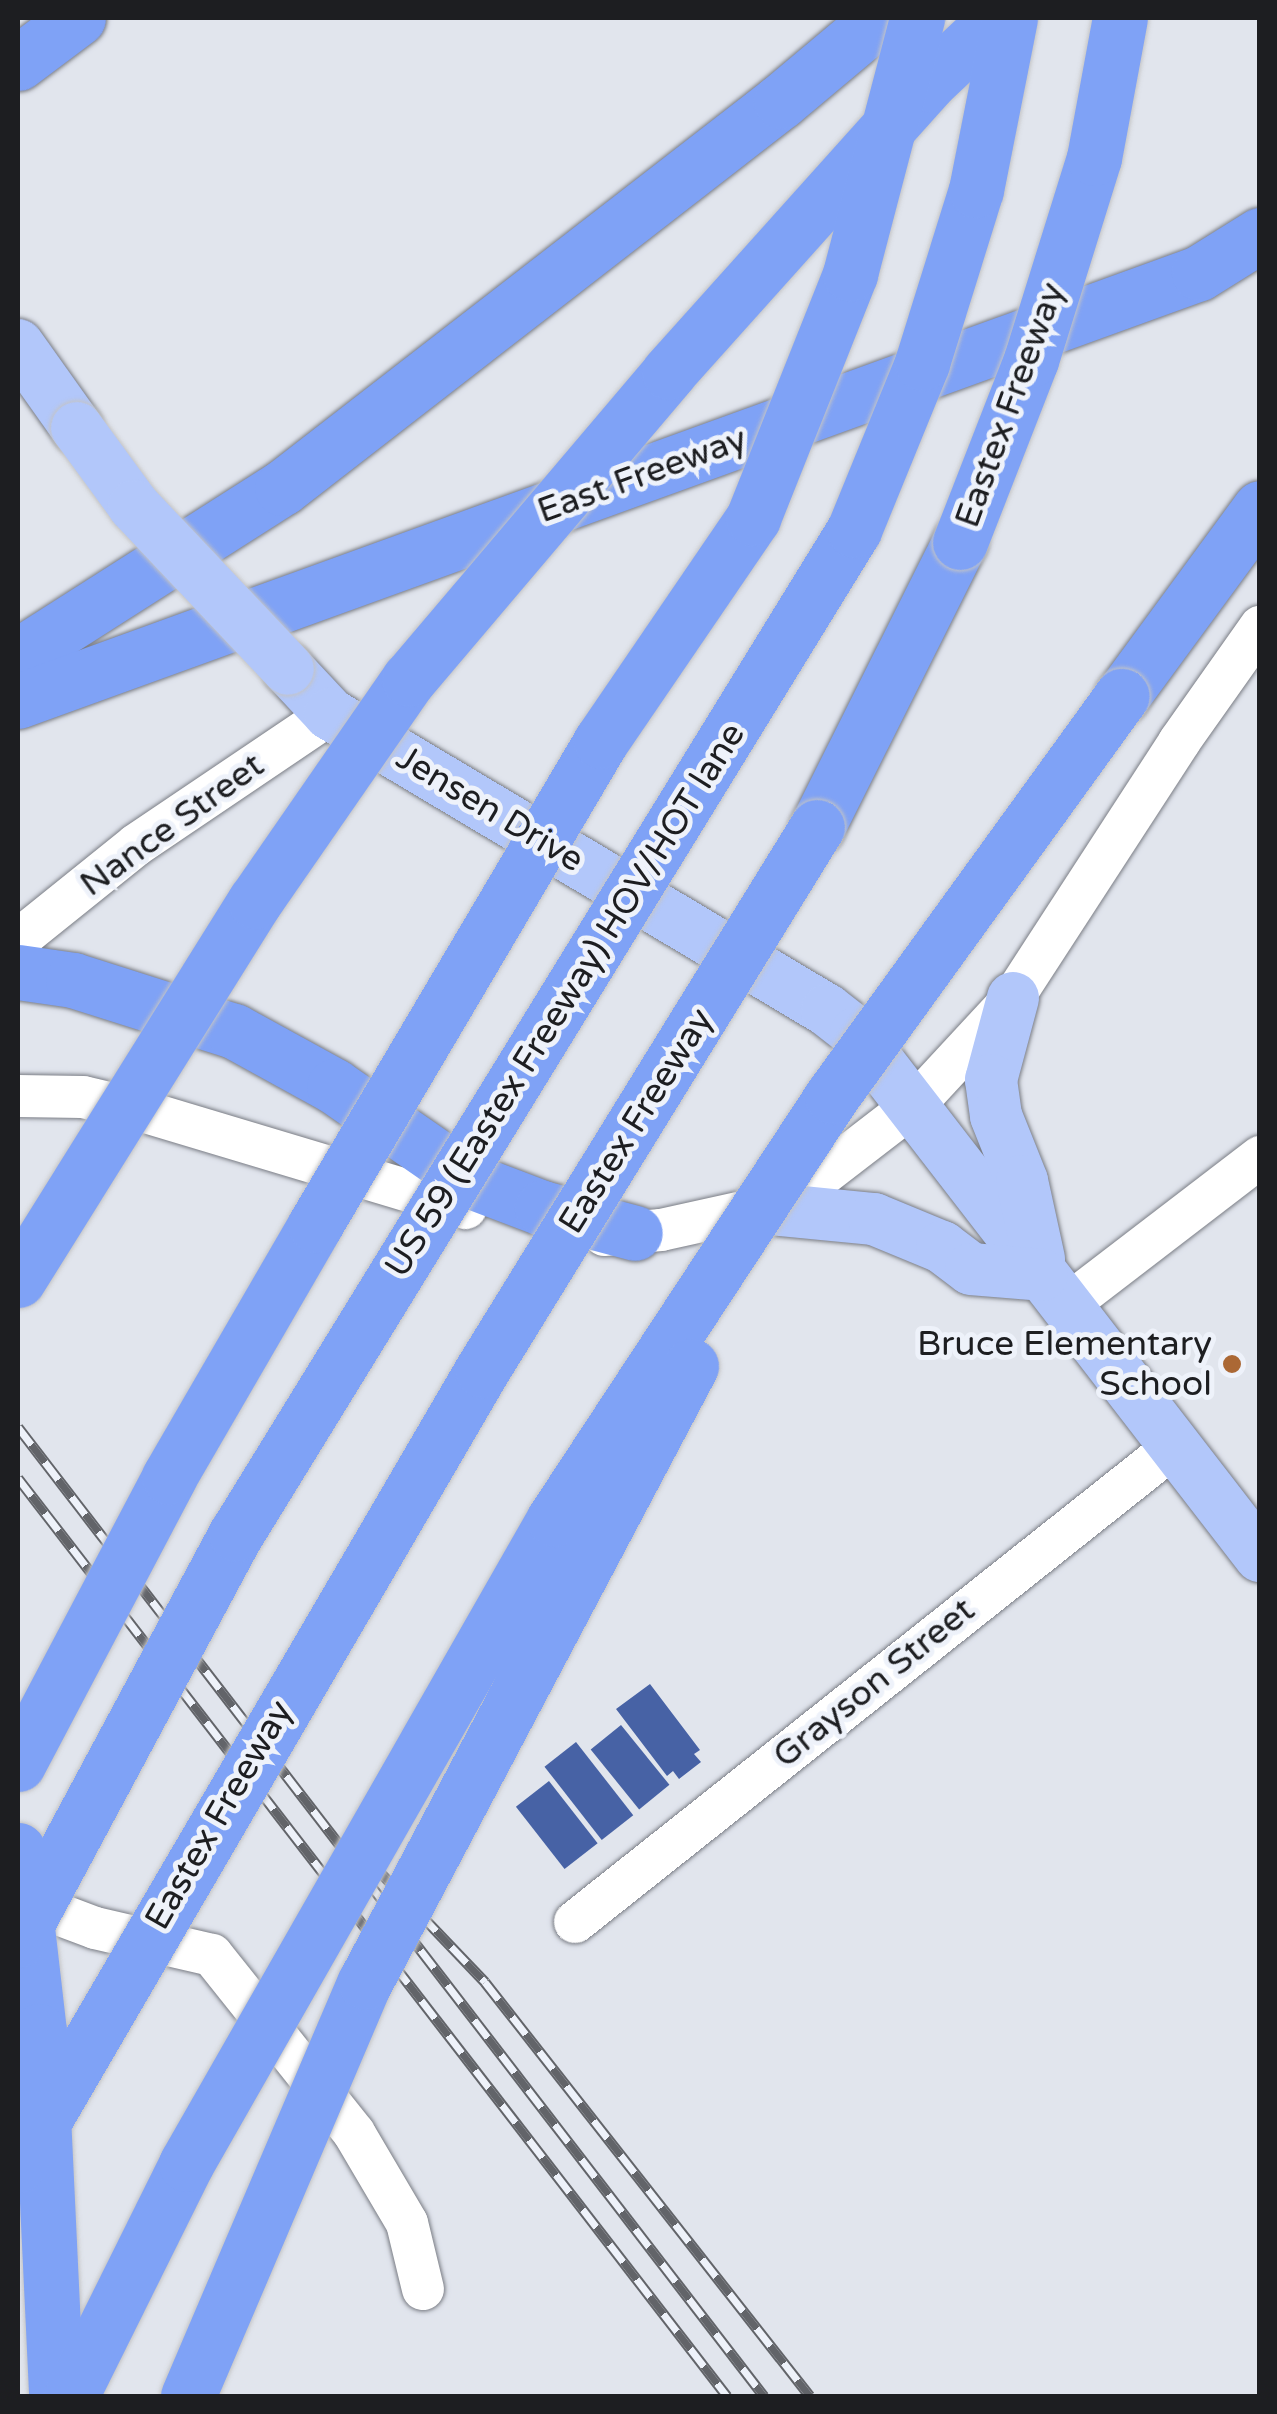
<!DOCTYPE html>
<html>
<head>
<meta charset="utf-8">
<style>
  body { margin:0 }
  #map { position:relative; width:1277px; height:2414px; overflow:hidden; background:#e1e5ed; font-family:"Varela Round",sans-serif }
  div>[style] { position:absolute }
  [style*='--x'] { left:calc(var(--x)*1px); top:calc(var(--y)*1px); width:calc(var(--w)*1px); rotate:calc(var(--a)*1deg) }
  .building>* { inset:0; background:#4762a5; transform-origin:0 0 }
  .roads { filter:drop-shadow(0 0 2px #7a7d85) drop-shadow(0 0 2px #7a7d85) }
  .minor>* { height:42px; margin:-21px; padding:0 21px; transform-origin:21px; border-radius:21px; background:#fff }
  .major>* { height:52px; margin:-26px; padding:0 26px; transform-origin:26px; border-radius:26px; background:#b2c7fa }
  .highway>* { height:55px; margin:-27.5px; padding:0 27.5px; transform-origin:27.5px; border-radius:27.5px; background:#7fa2f6 }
  .rail>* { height:11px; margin-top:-5.5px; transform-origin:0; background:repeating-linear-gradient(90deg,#eef2fa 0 22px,#626469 0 44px); box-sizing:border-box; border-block:2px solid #626469 }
  .bridges { filter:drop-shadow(0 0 2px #c4c4c5) drop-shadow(0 0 2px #c4c4c5) }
  .major-bridge>* { height:52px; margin:-26px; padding:0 26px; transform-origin:26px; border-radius:26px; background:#b2c7fa }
  .highway-bridge>* { height:55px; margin:-27.5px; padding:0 27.5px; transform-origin:27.5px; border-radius:27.5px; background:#7fa2f6 }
  .dots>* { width:28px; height:28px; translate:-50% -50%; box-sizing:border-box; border:5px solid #eef2fa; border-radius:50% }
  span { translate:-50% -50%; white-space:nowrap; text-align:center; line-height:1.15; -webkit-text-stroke:10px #eef2fa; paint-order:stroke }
  .street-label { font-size:35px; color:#1d1e21 }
  .poi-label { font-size:35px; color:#1d1e21 }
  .right { translate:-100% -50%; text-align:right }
  .frame { position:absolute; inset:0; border:20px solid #1d1e21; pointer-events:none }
</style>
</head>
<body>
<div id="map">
  <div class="building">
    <div style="clip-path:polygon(650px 1684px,700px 1750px,694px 1754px,701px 1762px,679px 1779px,673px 1771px,667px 1776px,616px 1709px)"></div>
    <div style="left:621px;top:1725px;width:77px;height:39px;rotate:51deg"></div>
    <div style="left:576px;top:1742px;width:93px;height:40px;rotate:52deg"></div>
    <div style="left:549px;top:1781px;width:79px;height:42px;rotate:52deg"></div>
  </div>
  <div class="roads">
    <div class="minor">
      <div style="--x:18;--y:940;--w:151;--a:-38.8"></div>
      <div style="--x:136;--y:845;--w:234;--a:-34"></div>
      <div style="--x:18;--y:1096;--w:65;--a:0.9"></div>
      <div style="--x:83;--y:1097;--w:61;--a:13.3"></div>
      <div style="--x:142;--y:1111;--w:338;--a:16.7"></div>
      <div style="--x:604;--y:1235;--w:57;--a:-5"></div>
      <div style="--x:661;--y:1230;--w:102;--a:-12.4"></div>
      <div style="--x:761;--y:1208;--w:55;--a:-25.6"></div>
      <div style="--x:811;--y:1184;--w:131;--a:-37.6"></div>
      <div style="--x:915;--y:1104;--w:144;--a:-47.2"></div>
      <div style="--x:1013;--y:998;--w:305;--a:-57"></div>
      <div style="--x:1179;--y:742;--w:141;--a:-54.8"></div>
      <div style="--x:1066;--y:1306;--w:245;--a:-37.5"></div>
      <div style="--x:18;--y:1899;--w:82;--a:20.6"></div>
      <div style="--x:95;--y:1928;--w:120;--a:13"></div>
      <div style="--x:212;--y:1955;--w:228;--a:51.4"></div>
      <div style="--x:354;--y:2133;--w:104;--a:59.5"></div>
      <div style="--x:407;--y:2223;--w:68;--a:76.4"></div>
      <div style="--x:575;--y:1922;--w:766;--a:-38.43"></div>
    </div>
    <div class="major">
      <div style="--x:18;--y:345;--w:102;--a:54.6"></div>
      <div style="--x:288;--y:669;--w:62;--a:47"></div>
      <div style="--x:330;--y:714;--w:578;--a:30.78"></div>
      <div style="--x:827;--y:1010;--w:37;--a:38"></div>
      <div style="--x:856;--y:1033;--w:661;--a:52.32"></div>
      <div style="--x:1013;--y:998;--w:85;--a:105"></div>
      <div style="--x:991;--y:1080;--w:36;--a:82"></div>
      <div style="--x:996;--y:1116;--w:70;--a:68.2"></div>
      <div style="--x:1022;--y:1181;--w:80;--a:77.7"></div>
      <div style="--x:761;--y:1208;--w:114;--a:5.6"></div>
      <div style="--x:874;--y:1219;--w:74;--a:22.4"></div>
      <div style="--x:942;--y:1247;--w:36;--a:37"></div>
      <div style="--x:971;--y:1269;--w:71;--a:4.8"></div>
    </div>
    <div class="highway">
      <div style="--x:18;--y:63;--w:75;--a:-36.9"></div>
      <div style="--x:18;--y:656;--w:313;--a:-32.5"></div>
      <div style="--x:282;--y:488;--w:631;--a:-37.8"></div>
      <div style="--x:781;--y:101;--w:129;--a:-40"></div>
      <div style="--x:1122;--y:696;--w:233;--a:-53.7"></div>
      <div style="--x:18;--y:701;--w:1256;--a:-19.92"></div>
      <div style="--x:1199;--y:273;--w:72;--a:-31.9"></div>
      <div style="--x:817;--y:827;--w:319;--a:-63.4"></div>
      <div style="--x:18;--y:972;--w:56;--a:8.3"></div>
      <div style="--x:73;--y:980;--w:169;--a:17.6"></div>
      <div style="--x:234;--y:1031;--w:114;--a:28.8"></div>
      <div style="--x:334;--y:1086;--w:167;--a:34.7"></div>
      <div style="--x:471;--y:1181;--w:76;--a:20.8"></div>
      <div style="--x:542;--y:1208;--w:96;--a:15"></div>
    </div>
  </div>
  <div class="rail">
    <div style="--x:18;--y:1427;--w:1223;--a:52.41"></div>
    <div style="--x:18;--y:1478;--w:1160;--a:52.32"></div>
    <div style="--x:360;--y:1851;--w:181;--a:46.3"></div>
    <div style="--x:485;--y:1982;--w:526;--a:51.87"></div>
  </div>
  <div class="bridges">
    <div class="major-bridge">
      <div style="--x:77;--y:428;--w:97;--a:53.8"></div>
      <div style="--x:134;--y:506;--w:224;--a:46.6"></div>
    </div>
    <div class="highway-bridge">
      <div style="--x:960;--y:542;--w:195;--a:-68.7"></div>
      <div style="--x:1031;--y:360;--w:212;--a:-72.7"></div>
      <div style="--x:1094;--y:158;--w:142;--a:-79.5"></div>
      <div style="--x:18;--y:1280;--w:447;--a:-58"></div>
      <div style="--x:255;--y:901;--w:270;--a:-55.3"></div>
      <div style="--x:409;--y:679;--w:402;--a:-49.7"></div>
      <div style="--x:669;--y:372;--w:387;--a:-48.1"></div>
      <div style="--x:927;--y:84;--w:96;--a:-43.3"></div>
      <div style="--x:18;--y:1764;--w:324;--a:-62.2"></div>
      <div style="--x:169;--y:1477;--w:291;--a:-59.9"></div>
      <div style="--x:315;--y:1225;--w:562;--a:-59.42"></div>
      <div style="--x:601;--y:741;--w:270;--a:-55.7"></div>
      <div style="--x:753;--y:518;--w:263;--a:-68.3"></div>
      <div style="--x:850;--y:274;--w:265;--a:-75.3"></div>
      <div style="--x:18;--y:1850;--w:182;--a:83.4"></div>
      <div style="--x:39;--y:2031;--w:365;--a:87.3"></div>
      <div style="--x:18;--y:1940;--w:461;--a:-61.8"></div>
      <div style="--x:236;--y:1534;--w:1179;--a:-58.39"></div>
      <div style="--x:854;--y:530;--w:180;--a:-67.8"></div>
      <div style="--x:922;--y:363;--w:181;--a:-72.7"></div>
      <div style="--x:976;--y:190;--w:175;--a:-78.8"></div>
      <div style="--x:18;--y:2165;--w:921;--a:-59.73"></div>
      <div style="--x:482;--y:1370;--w:638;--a:-58.33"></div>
      <div style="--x:71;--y:2396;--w:259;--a:-63.6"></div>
      <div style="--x:186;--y:2164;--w:743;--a:-60.29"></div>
      <div style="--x:554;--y:1519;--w:506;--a:-56.69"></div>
      <div style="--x:832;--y:1096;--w:494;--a:-54.1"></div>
      <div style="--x:188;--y:2396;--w:450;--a:-66.9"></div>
      <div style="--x:365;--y:1982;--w:697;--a:-62.11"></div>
    </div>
  </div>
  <div class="dots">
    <div style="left:1232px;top:1364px;background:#ab6835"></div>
  </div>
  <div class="street-label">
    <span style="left:1010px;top:405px;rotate:-70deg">Eastex Freeway</span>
    <span style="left:642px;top:475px;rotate:-20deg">East Freeway</span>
    <span style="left:490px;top:809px;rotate:31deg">Jensen Drive</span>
    <span style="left:172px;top:825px;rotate:-36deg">Nance Street</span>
    <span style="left:565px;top:1000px;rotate:-58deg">US 59 (Eastex Freeway) HOV/HOT lane</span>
    <span style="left:636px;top:1121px;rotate:-58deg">Eastex Freeway</span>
    <span style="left:874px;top:1683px;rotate:-39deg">Grayson Street</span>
    <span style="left:219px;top:1815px;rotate:-60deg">Eastex Freeway</span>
  </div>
  <div class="poi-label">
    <span class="right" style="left:1212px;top:1364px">Bruce Elementary<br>School</span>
  </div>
  <div class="frame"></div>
</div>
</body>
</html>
